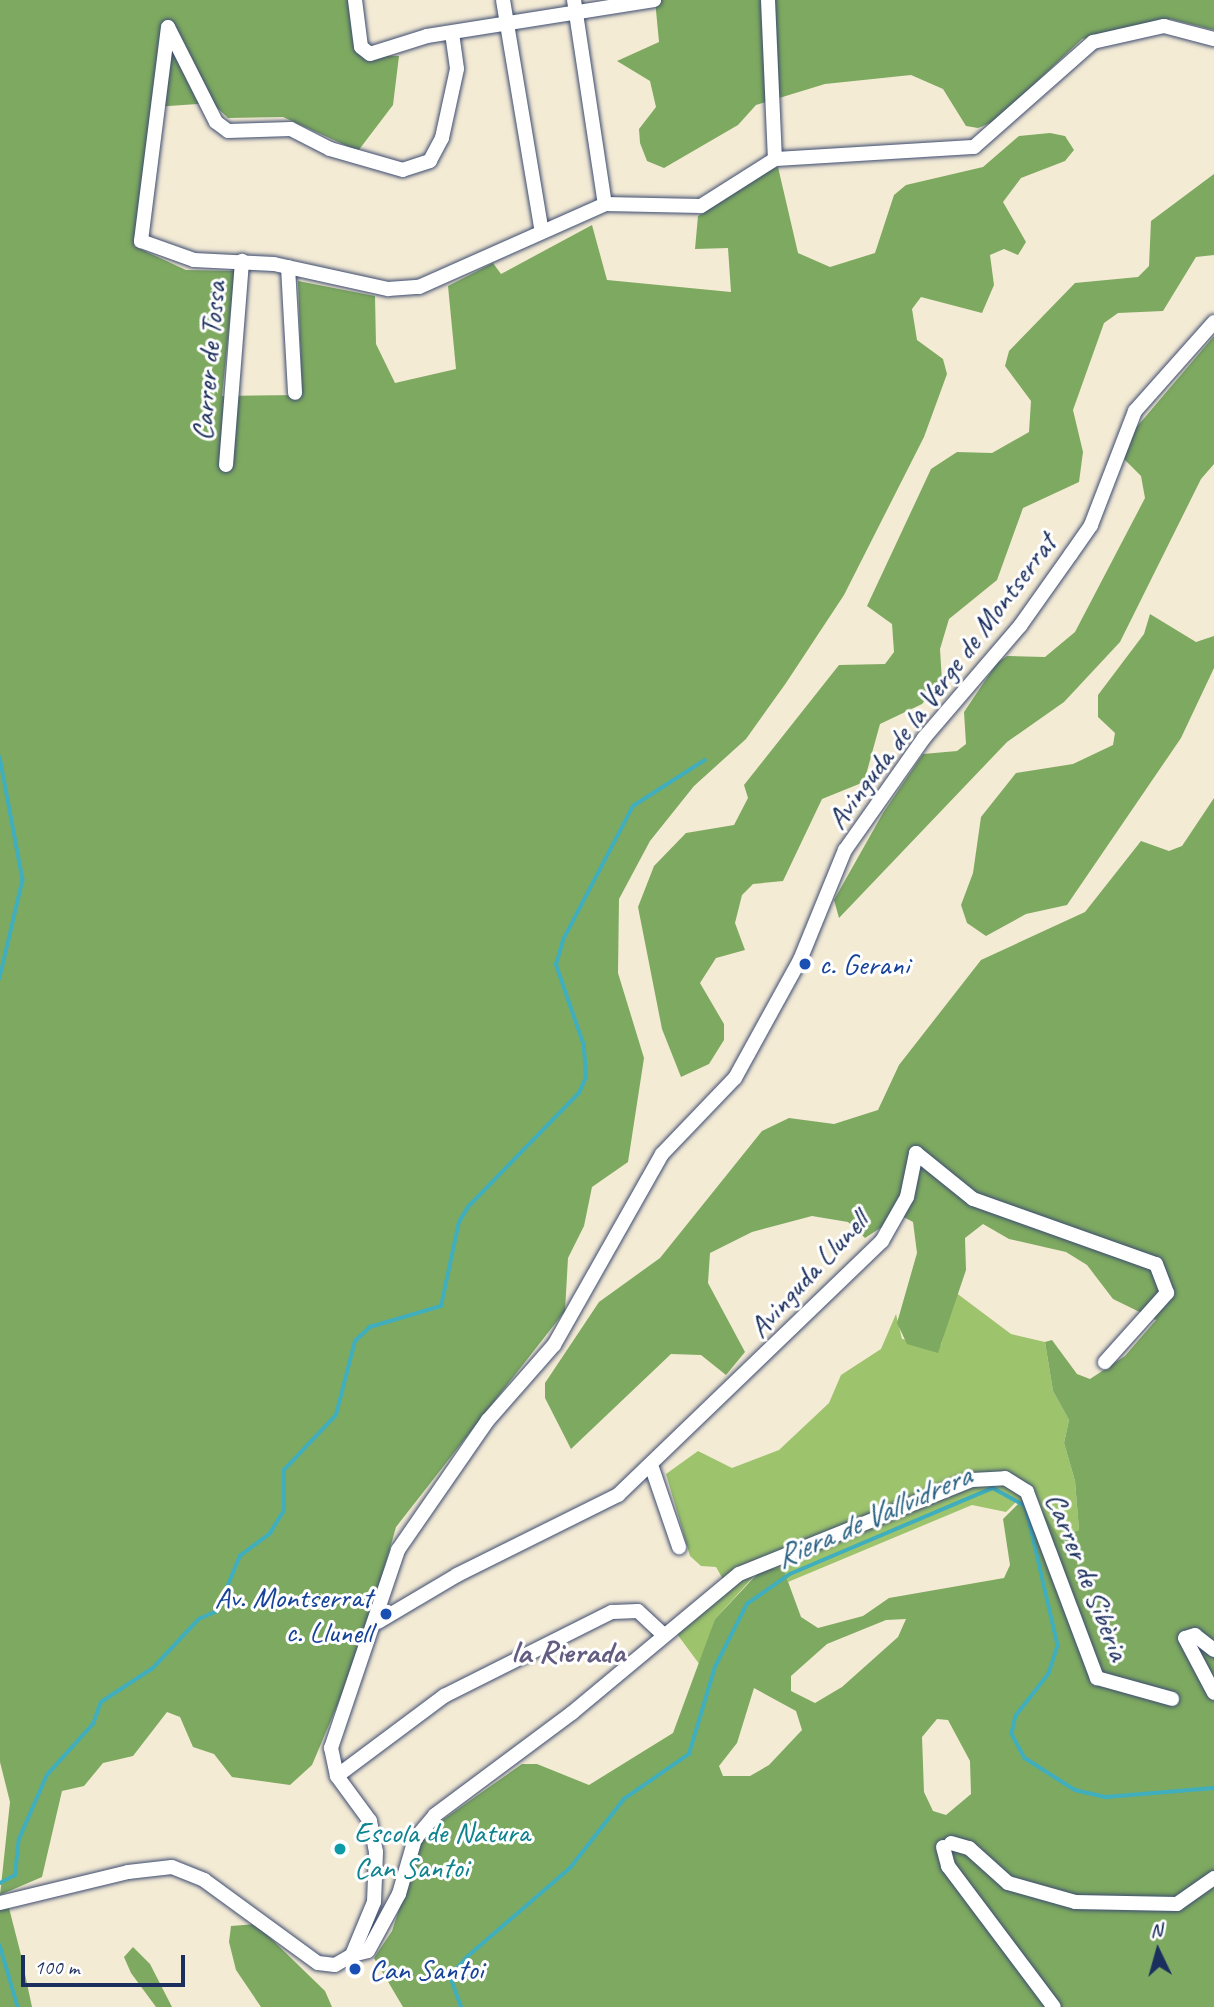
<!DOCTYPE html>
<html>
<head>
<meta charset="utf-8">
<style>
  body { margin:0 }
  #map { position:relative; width:1214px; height:2007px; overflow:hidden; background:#f4ebd5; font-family:Caveat,sans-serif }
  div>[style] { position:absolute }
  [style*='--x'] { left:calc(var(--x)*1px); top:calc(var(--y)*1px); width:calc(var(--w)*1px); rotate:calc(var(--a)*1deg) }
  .green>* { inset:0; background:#9dc36d }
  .forest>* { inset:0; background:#7ea960 }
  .stream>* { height:3.5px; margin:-1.75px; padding:0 1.75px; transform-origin:1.75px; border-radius:1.75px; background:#40aebd }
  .roads { filter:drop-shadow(0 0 2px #3c4b70) drop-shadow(0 0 2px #3c4b70) }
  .minor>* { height:14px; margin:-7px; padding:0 7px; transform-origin:7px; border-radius:7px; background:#fff }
  .dots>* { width:19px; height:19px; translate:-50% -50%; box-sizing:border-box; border:4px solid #fff; border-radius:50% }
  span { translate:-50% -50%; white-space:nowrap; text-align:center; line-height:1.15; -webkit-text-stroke:6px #fff; paint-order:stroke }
  .street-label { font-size:30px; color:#1b2f5e }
  .transit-label { font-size:30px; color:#164399 }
  .left { translate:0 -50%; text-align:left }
  .right { translate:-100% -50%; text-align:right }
  .culture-label { font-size:30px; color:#0d838f }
  .water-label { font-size:32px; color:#2a6284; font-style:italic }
  .neighbourhood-label { font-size:32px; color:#635d81; font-weight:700 }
  .north { position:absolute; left:1123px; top:1916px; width:70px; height:70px; -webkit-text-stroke:5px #fff; paint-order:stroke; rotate:355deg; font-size:19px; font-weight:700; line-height:28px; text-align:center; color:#1b2f5e }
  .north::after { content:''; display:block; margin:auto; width:24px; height:32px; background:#1b2f5e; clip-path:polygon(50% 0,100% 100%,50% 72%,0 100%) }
  .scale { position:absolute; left:21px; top:1955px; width:164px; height:32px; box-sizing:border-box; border:4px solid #1b2f5e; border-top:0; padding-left:9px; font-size:21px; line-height:24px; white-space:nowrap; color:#1b2f5e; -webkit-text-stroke:5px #fff; paint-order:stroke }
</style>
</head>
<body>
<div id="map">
  <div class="green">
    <div style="clip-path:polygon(955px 1292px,1011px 1334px,1045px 1342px,1053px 1391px,1069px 1420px,1064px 1443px,1075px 1481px,1079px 1530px,1059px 1537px,1016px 1502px,1006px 1512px,972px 1505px,788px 1582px,786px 1575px,755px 1575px,715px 1619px,700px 1665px,677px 1634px,728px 1588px,716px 1567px,701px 1566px,690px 1556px,666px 1474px,698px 1451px,732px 1468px,779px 1450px,829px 1403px,841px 1375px,881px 1349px,896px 1314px,902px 1339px,941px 1345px)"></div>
  </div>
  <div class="forest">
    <div style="clip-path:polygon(0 0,348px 0,353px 40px,363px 55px,399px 56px,393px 105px,358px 151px,283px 117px,228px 118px,212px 103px,154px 107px,134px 246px,186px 270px,235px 271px,222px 396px,302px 395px,298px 281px,375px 296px,376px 344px,395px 383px,456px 369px,448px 286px,493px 263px,501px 274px,592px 225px,607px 280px,731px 292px,728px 248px,695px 249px,698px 216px,771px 169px,778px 167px,798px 253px,830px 267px,875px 253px,894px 195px,906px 185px,983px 167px,1019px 136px,1050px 133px,1065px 136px,1074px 150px,1065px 161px,1021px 178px,1003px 202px,1026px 242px,1018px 255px,1004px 249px,990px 255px,994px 285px,982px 313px,921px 297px,912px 309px,917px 340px,943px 359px,947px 374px,924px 437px,844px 595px,786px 683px,746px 739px,694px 786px,650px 841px,619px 899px,618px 973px,644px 1058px,628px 1162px,592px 1187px,584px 1226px,568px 1258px,565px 1311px,396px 1527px,362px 1647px,312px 1765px,290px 1785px,232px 1777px,214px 1754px,193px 1747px,180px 1717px,167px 1712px,133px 1756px,103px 1763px,84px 1786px,62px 1791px,42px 1877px,0 1895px,10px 1802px,0 1762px)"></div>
    <div style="clip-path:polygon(655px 0,1214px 0,1214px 30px,1170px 19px,1082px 39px,995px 121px,978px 128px,966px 126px,943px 89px,911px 75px,825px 84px,756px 105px,738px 125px,664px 168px,647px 161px,640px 143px,639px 129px,656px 107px,650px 81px,617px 61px,659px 42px)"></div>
    <div style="clip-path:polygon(1214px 174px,1214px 255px,1196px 257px,1163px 311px,1118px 313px,1104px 323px,1073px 410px,1083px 452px,1079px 482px,1023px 508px,997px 580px,949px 619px,940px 649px,942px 681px,922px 704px,880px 724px,864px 782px,822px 799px,783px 881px,753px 884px,742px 895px,735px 923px,745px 950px,716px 958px,700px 983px,724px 1024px,724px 1040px,709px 1064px,681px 1077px,662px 1029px,638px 907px,654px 866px,686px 833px,734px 825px,748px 798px,744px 785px,839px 665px,885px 664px,894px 652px,892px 624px,867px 606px,931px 469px,957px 452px,992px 453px,1029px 432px,1031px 401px,1005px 366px,1009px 351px,1075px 283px,1138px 277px,1149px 266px,1151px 221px)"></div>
    <div style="clip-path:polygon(1214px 336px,1214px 464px,1201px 479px,1120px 642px,1064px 702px,1007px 742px,839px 918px,834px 900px,883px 813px,923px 754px,957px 751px,966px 744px,964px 712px,997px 663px,1007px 656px,1045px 657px,1075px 632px,1145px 498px,1141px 476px,1124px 459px,1135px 429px)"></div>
    <div style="clip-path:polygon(1150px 614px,1196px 642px,1214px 636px,1214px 668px,1181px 738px,1067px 905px,1026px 914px,986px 936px,967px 923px,961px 905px,973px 873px,981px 817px,1016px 773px,1073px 764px,1113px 745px,1115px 733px,1098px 717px,1098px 695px,1144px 634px)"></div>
    <div style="clip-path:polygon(evenodd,1214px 798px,1214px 2007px,403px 2007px,374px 1958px,392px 1931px,424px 1833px,522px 1764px,537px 1764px,589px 1785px,673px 1733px,715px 1619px,761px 1570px,783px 1568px,801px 1617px,818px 1628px,863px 1616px,889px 1598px,1004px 1578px,1010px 1565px,1003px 1519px,1023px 1499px,1042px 1511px,1059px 1537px,1079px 1530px,1075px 1481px,1064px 1443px,1069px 1420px,1053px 1391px,1045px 1342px,1052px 1340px,1077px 1374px,1090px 1379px,1125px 1356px,1156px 1320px,1113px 1299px,1087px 1265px,1066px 1252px,1009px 1239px,983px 1224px,965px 1238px,966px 1270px,938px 1353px,907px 1344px,897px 1323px,917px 1253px,913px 1222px,900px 1215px,865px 1238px,848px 1222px,812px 1216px,752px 1232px,710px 1253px,708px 1283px,745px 1352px,726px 1375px,701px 1355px,671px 1354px,571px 1449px,545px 1398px,545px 1383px,599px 1302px,660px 1258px,762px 1131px,789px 1118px,834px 1124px,878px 1110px,899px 1065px,981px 960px,1085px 912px,1141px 841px,1169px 851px,1182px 846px,1214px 798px,906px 1619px,898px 1637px,842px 1687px,815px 1703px,791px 1691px,791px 1676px,827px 1644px,886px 1620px,906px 1619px,1214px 798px,754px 1688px,796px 1711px,802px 1730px,769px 1765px,750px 1776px,723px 1776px,719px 1766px,737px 1743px,754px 1688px,1214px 798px,937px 1719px,948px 1720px,970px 1761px,971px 1794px,946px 1815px,933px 1811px,924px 1792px,922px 1737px,937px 1719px)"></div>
    <div style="clip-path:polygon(9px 1908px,20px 1951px,32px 2007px,0 2007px,0 1910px)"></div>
    <div style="clip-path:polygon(256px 1924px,325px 1991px,332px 2007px,261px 2007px,236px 1970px,229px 1942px,231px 1926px)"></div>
    <div style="clip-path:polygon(133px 1947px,150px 1964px,172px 2007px,156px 2007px,131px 1973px,124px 1957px)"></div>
  </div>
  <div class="stream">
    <div style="--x:0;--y:757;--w:125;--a:79.4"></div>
    <div style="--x:23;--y:880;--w:101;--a:103.2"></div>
    <div style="--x:0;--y:1883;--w:17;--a:-28"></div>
    <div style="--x:15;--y:1875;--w:36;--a:-84"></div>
    <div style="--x:19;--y:1839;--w:70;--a:-66.4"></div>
    <div style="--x:47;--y:1775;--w:69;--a:-48"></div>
    <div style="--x:93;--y:1724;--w:23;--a:-70"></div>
    <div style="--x:101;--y:1702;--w:62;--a:-33.2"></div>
    <div style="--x:153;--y:1668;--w:67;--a:-46.8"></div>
    <div style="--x:199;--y:1619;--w:20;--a:-24"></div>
    <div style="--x:217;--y:1611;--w:60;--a:-67.3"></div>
    <div style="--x:240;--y:1556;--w:38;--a:-37"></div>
    <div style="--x:270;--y:1533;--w:26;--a:-58"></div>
    <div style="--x:284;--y:1511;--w:41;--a:-90"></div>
    <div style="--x:284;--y:1470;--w:76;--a:-46.6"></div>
    <div style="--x:336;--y:1415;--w:76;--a:-75.6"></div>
    <div style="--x:355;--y:1341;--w:21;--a:-43"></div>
    <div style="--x:370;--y:1327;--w:74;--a:-16.5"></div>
    <div style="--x:441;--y:1306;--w:86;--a:-77.9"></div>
    <div style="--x:459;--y:1222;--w:17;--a:-59"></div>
    <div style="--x:468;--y:1207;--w:159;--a:-45.8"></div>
    <div style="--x:579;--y:1093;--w:17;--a:-66"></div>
    <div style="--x:586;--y:1077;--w:31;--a:-94"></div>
    <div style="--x:584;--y:1046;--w:86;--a:-109.1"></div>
    <div style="--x:556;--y:965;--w:26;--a:-74"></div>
    <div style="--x:563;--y:940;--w:151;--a:-62.4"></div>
    <div style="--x:633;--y:806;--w:85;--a:-32.6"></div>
    <div style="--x:0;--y:1945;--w:65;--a:73.8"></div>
    <div style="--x:461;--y:2007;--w:33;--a:-110"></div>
    <div style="--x:450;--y:1976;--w:27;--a:-48"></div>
    <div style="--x:468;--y:1956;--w:135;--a:-40.8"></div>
    <div style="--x:570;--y:1868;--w:88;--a:-52"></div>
    <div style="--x:624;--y:1799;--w:79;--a:-34.7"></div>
    <div style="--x:689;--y:1754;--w:91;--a:-73.4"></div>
    <div style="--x:715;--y:1667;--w:71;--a:-63.1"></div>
    <div style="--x:747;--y:1604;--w:52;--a:-34.9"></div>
    <div style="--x:790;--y:1574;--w:220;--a:-23"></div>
    <div style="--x:993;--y:1488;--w:38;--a:29"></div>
    <div style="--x:1026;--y:1506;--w:144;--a:77.1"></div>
    <div style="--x:1058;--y:1646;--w:29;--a:108"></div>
    <div style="--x:1049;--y:1674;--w:53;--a:128.2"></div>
    <div style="--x:1016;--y:1716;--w:18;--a:103"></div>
    <div style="--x:1012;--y:1734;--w:27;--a:62"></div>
    <div style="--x:1025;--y:1758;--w:59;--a:32.6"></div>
    <div style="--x:1075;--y:1790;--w:32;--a:13"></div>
    <div style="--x:1106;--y:1797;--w:108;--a:-4.8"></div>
  </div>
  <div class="roads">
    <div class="minor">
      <div style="--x:355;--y:0;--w:47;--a:82.7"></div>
      <div style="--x:361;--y:47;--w:11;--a:38"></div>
      <div style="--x:370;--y:54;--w:60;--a:-17.5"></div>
      <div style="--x:427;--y:36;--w:230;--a:-9"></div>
      <div style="--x:503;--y:0;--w:235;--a:80.5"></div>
      <div style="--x:574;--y:0;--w:206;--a:81.4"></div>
      <div style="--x:768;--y:0;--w:159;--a:87.5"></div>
      <div style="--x:452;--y:33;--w:36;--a:82"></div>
      <div style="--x:457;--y:69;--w:71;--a:102.3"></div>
      <div style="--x:442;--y:138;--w:26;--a:118"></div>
      <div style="--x:430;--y:161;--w:28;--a:162"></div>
      <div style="--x:403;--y:170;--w:76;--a:-164"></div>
      <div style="--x:330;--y:149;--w:44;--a:-152.9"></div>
      <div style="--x:291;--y:129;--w:63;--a:178.2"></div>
      <div style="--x:228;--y:131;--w:15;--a:-143"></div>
      <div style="--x:216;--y:122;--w:106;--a:-116.8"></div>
      <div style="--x:168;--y:27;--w:216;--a:97.2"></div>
      <div style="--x:141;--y:241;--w:56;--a:19.7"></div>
      <div style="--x:194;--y:260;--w:80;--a:2.9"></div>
      <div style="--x:274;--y:264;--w:117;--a:12.4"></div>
      <div style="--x:388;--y:289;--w:31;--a:-4"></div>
      <div style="--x:419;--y:287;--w:204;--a:-24"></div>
      <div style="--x:605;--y:204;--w:96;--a:1.2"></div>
      <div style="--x:701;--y:206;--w:88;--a:-32.4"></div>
      <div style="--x:775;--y:159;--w:199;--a:-3.5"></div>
      <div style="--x:974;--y:147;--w:159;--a:-41.4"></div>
      <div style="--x:1093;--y:42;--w:73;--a:-12.7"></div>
      <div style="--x:1164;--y:26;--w:52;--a:14.6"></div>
      <div style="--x:288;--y:267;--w:126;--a:86.8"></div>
      <div style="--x:226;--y:465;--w:205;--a:-85.5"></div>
      <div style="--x:651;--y:1465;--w:87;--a:71.1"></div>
      <div style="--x:378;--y:1622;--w:92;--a:-30.7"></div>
      <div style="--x:457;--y:1575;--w:180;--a:-26.4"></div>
      <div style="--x:618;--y:1495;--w:366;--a:-43.9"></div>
      <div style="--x:882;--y:1241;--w:51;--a:-60.4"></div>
      <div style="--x:907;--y:1197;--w:45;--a:-78.4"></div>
      <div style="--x:916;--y:1153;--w:73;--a:38.9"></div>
      <div style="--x:973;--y:1199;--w:194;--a:19.6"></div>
      <div style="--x:1156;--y:1264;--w:31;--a:69"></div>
      <div style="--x:1167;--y:1293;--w:93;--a:131.9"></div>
      <div style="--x:1214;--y:1650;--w:24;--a:-142"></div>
      <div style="--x:1195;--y:1635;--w:10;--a:163"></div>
      <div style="--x:1185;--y:1638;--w:62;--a:62.2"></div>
      <div style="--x:337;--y:1776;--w:134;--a:-36.8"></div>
      <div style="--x:444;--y:1696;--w:188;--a:-26.6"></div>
      <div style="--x:612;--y:1612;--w:26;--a:-2"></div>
      <div style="--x:638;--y:1611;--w:35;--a:43"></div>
      <div style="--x:951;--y:1843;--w:19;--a:16"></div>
      <div style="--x:969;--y:1848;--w:52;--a:41.9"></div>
      <div style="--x:1008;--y:1883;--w:70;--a:15.8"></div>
      <div style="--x:1075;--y:1902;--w:102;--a:1.1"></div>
      <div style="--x:1177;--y:1904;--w:45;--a:-35.1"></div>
      <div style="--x:943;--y:1847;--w:20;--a:75"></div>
      <div style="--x:948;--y:1866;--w:176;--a:53.1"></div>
      <div style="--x:0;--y:1903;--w:132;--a:-13.6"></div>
      <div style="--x:128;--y:1872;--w:44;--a:-6.5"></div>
      <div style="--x:172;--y:1867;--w:35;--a:22"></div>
      <div style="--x:204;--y:1880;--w:141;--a:36.1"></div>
      <div style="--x:318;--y:1963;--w:17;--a:7"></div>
      <div style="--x:335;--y:1965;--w:20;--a:-30"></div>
      <div style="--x:352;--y:1955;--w:57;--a:-67.5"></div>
      <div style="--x:374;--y:1902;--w:50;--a:-87.7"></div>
      <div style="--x:376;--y:1852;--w:32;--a:-101"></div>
      <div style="--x:370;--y:1821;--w:56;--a:-126.3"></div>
      <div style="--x:337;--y:1776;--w:29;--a:-102"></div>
      <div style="--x:331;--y:1748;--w:209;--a:-71.3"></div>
      <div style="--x:398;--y:1550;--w:158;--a:-55.3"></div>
      <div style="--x:488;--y:1420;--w:100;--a:-48.7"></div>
      <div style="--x:554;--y:1345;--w:219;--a:-60.5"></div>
      <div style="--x:662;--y:1154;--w:105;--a:-46.2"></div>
      <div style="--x:735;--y:1078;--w:135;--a:-61.2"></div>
      <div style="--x:800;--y:960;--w:119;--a:-67.8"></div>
      <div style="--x:845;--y:850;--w:137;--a:-54.8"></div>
      <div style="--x:924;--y:738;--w:148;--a:-49.4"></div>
      <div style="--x:1020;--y:626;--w:88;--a:-54.7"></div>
      <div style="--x:1071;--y:554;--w:35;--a:-55"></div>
      <div style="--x:1091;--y:525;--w:122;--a:-68.9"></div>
      <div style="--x:1135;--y:411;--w:119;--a:-48.4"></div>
      <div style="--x:352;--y:1955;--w:16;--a:-14"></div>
      <div style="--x:368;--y:1951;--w:65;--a:-61.5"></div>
      <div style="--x:399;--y:1894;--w:57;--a:-73.8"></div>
      <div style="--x:415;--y:1839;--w:31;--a:-50"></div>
      <div style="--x:435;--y:1815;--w:171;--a:-36.7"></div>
      <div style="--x:572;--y:1713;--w:217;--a:-39.8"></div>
      <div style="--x:739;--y:1574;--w:251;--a:-22"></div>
      <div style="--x:972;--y:1480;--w:33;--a:-3"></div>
      <div style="--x:1005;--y:1478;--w:26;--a:32"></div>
      <div style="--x:1027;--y:1492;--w:199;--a:69.4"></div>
      <div style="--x:1097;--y:1678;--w:78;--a:15.6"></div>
    </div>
  </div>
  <div class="dots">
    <div style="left:805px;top:964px;background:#1a4fb4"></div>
    <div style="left:386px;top:1614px;background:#1a4fb4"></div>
    <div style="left:340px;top:1849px;background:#0f9aa8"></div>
    <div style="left:355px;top:1969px;background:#1a4fb4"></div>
  </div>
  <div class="street-label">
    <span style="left:208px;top:361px;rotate:-85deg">Carrer de Tossa</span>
    <span style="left:941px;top:681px;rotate:-53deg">Avinguda de la Verge de Montserrat</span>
    <span style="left:808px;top:1274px;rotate:-47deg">Avinguda Llunell</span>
    <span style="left:1088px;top:1576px;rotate:68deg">Carrer de Sibèria</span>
  </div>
  <div class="transit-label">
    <span class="left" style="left:819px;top:964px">c. Gerani</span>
    <span class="right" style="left:372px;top:1614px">Av. Montserrat<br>c. Llunell</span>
    <span class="left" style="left:369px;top:1969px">Can Santoi</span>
  </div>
  <div class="culture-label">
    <span class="left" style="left:354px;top:1849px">Escola de Natura<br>Can Santoi</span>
  </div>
  <div class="water-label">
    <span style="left:873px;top:1517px;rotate:-24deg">Riera de Vallvidrera</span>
  </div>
  <div class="neighbourhood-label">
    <span style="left:568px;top:1652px">la Rierada</span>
  </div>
  <div class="north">N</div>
  <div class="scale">100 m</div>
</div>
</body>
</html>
